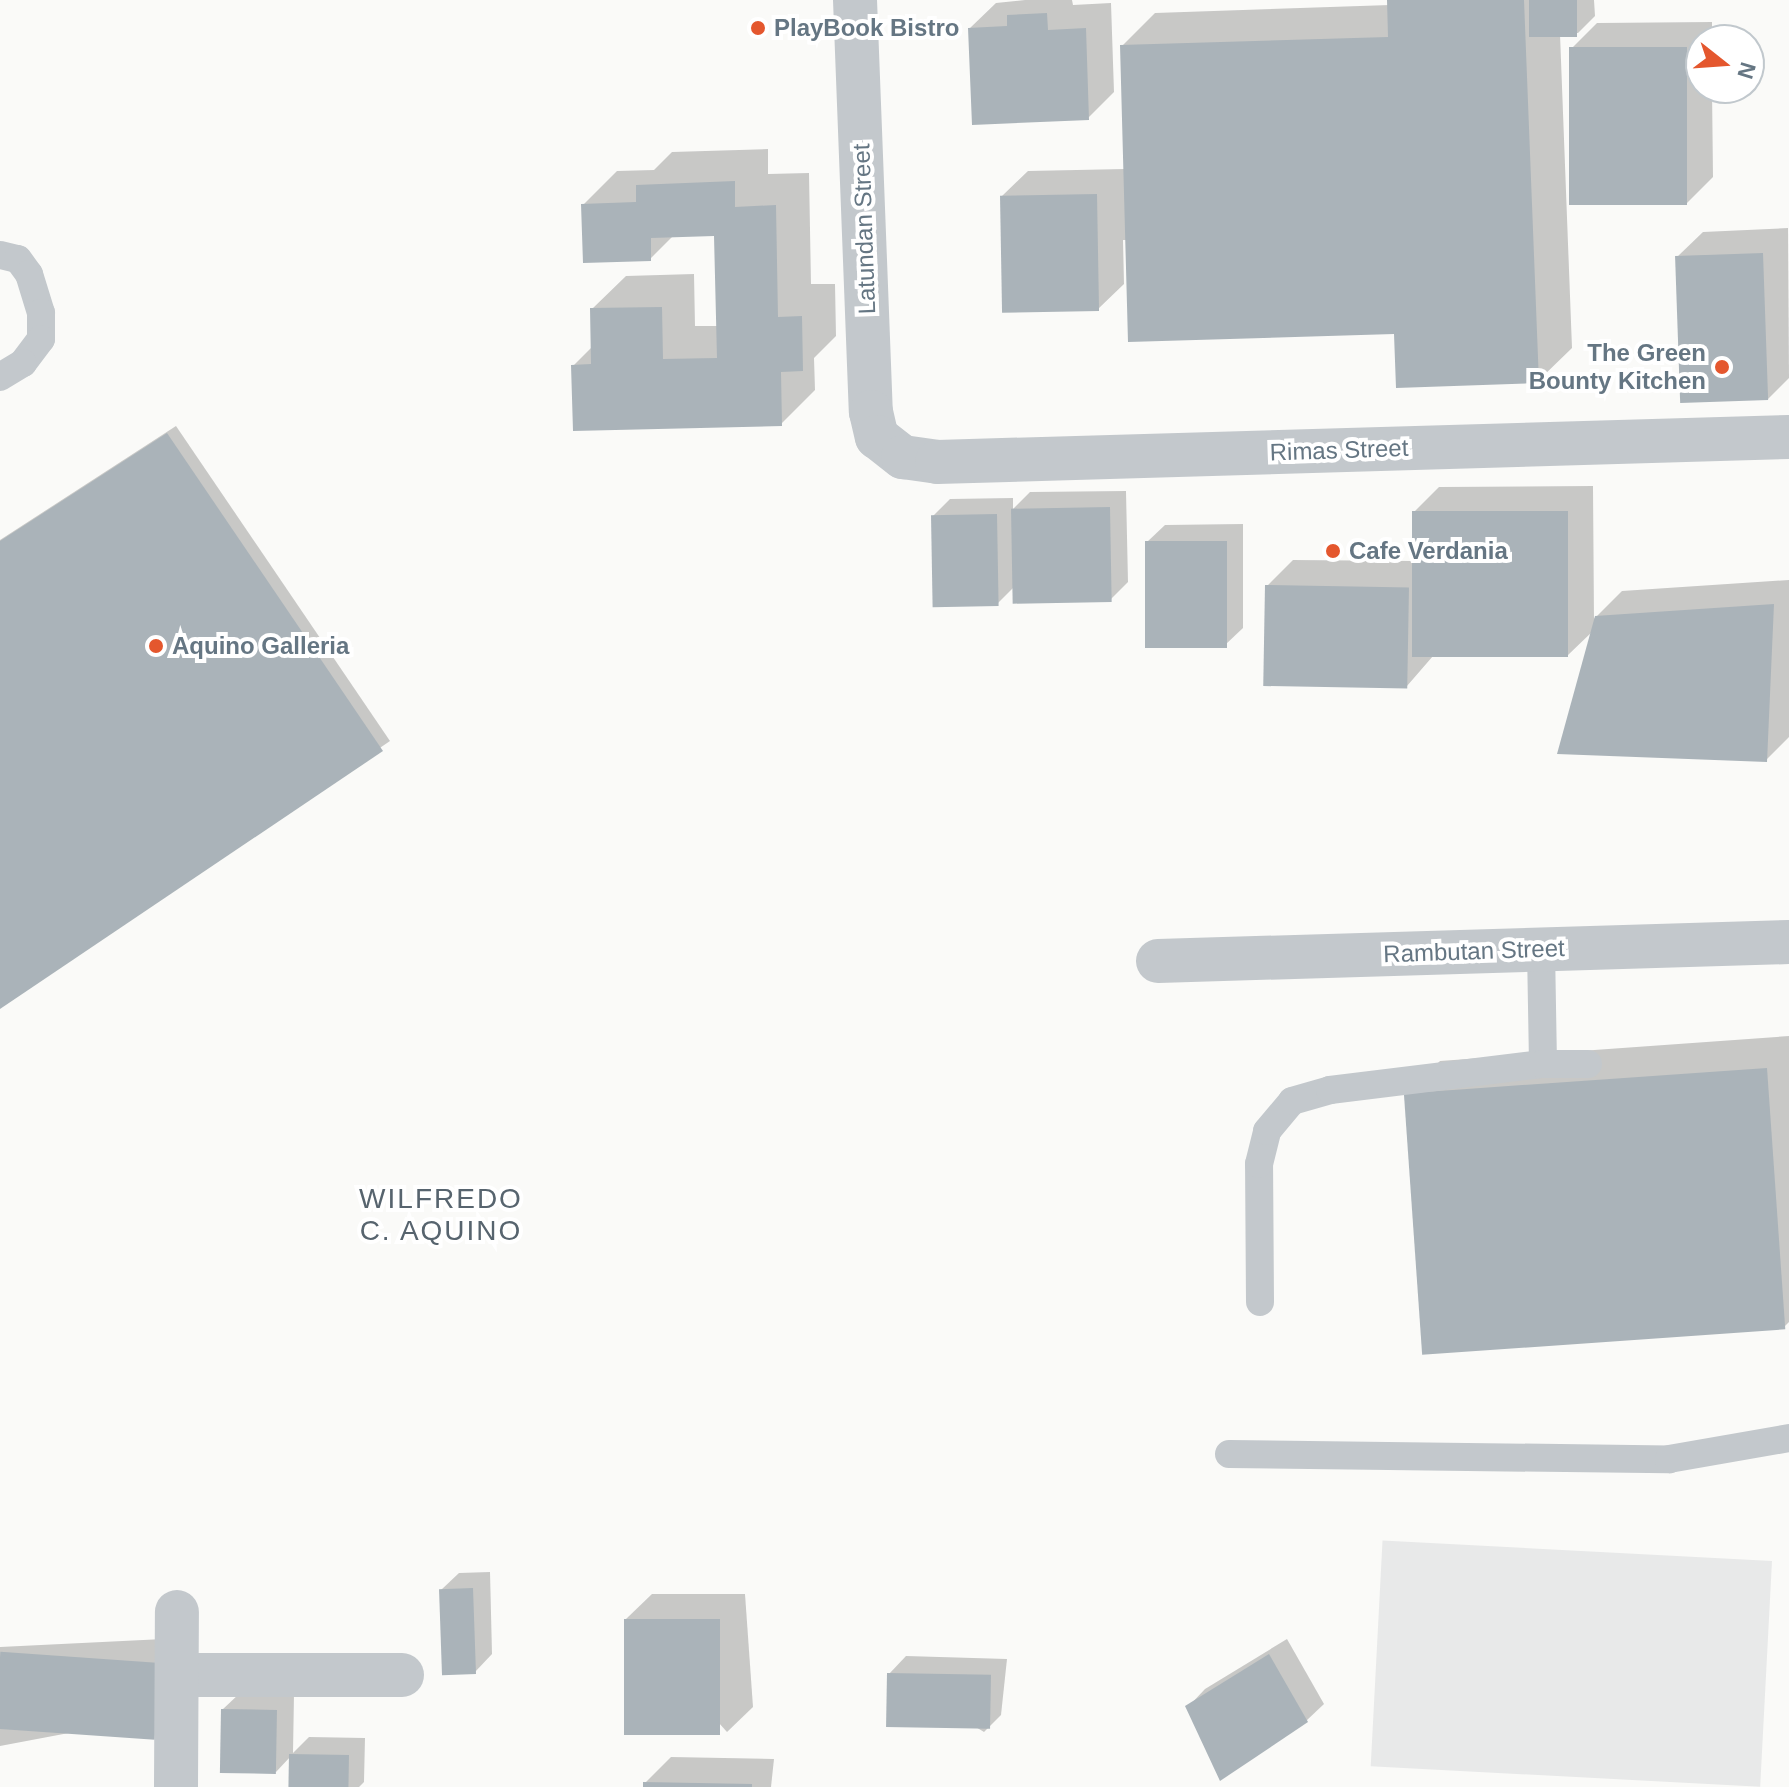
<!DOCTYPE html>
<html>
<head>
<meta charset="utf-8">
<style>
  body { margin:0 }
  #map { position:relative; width:1789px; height:1787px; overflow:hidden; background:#fafaf8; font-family:Arial,sans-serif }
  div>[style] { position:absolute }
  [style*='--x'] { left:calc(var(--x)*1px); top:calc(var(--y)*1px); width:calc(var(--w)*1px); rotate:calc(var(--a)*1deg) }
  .built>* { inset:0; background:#e8e9e9; transform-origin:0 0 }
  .shadow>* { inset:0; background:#0003 }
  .building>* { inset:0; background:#aab3b9; transform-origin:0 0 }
  .service>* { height:28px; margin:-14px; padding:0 14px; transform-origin:14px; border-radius:14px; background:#c3c8cc }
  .minor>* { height:44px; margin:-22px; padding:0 22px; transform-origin:22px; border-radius:22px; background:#c3c8cc }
  .dots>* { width:22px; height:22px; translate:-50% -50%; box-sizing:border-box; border:4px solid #fff; border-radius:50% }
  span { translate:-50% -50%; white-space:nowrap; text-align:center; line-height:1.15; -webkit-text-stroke:8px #fff; paint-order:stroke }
  .poi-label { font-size:24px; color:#657683; font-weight:700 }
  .left { translate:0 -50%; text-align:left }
  .right { translate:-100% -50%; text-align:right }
  .street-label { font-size:24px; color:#657683 }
  .quarter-label { font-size:28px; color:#57646e; letter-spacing:2px }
  .north { position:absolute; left:1685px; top:24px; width:80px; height:80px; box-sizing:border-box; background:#fff; border:2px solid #c1c8cd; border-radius:50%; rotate:107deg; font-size:22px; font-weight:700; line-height:32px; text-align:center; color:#657683 }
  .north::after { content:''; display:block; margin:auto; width:28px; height:36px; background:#e4572e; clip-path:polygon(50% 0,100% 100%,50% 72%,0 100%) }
</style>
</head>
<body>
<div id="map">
  <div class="built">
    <div style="left:1772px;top:1561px;width:226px;height:390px;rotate:93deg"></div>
  </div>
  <div class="shadow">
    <div style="clip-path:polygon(1025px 0,1072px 0,1073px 5px,1111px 3px,1114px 92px,1088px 118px,970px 28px,996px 3px)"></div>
    <div style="clip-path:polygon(1389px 0,1594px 0,1595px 16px,1578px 33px,1560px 34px,1572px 348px,1538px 381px,1127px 240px,1123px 240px,1124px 284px,1098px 309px,1002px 196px,1028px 171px,1125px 169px,1122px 46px,1155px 13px,1390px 5px)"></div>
    <div style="clip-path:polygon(1712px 22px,1712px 40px,1701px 40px,1701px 88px,1712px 88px,1713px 177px,1687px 203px,1571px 49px,1597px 23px)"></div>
    <div style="clip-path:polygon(768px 149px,768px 174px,809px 173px,811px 284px,835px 284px,836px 336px,814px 358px,815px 390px,781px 424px,573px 366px,593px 346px,592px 309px,626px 276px,694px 274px,695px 326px,718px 326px,716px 234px,674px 235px,650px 259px,583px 205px,617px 171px,654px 170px,672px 152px)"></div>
    <div style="clip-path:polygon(1788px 228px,1789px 378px,1768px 399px,1677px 257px,1703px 232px)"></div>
    <div style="clip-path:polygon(176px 426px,390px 741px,0 1007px,0 540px)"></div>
    <div style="clip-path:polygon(1593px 486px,1594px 619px,1622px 591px,1789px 580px,1789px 737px,1766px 760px,1593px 631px,1568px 655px,1433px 656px,1407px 686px,1267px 586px,1293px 560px,1414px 561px,1414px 512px,1439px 487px)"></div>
    <div style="clip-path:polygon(1126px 491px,1128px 582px,1110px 600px,1013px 588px,997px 604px,933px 516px,950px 499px,1013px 498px,1013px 509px,1030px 492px)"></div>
    <div style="clip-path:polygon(1243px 524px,1243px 628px,1225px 645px,1147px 542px,1165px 525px)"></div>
    <div style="clip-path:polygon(1789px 1036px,1789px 1322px,1784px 1327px,1406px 1094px,1440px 1061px)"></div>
    <div style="clip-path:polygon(490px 1572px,492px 1654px,475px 1672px,441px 1590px,459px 1573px)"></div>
    <div style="clip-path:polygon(652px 1594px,745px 1594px,753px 1707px,727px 1732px,626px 1619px)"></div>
    <div style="clip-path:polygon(184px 1638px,180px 1712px,0 1746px,0 1647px)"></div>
    <div style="clip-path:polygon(1287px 1639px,1324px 1704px,1306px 1721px,1188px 1707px,1205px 1689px)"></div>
    <div style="clip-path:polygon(906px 1656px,1007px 1659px,1001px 1715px,984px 1732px,889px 1674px)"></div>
    <div style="clip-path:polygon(240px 1693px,294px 1694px,293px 1753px,309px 1737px,365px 1738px,364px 1782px,359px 1787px,291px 1787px,291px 1756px,276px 1772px,222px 1710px)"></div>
    <div style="clip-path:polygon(671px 1757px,774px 1759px,771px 1787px,645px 1787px,645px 1783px)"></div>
  </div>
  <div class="building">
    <div style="clip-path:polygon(1387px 0,1524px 0,1539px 383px,1396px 388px,1394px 334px,1128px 342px,1120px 45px,1388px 37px)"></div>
    <div style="left:1529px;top:0;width:48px;height:37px"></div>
    <div style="clip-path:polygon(1047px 13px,1048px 30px,1086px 28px,1089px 120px,972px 125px,968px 28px,1007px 26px,1007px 15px)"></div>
    <div style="left:1687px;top:47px;width:158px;height:118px;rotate:90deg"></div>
    <div style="clip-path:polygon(735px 181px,735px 207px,776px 205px,778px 317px,802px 316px,803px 371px,781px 372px,782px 426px,573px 431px,571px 365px,591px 364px,590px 308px,662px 307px,663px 359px,717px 358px,714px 236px,651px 238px,651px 261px,583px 263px,581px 204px,636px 202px,636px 185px)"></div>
    <div style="left:1097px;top:194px;width:117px;height:97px;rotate:89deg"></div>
    <div style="left:1763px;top:253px;width:147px;height:88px;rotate:88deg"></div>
    <div style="clip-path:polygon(167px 433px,383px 751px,0 1009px,0 541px)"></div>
    <div style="left:1110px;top:507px;width:95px;height:99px;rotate:89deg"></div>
    <div style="left:1568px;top:511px;width:146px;height:156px;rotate:90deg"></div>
    <div style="left:997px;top:514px;width:92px;height:66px;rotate:89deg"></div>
    <div style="left:1145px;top:541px;width:82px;height:107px"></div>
    <div style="left:1265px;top:585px;width:144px;height:101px;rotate:1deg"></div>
    <div style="clip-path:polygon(1774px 604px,1767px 762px,1557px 754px,1595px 616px)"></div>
    <div style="left:1767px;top:1068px;width:262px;height:364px;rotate:86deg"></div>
    <div style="left:473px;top:1588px;width:86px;height:34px;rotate:88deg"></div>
    <div style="left:624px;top:1619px;width:96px;height:116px"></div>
    <div style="clip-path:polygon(1269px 1654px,1308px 1722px,1220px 1781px,1185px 1706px)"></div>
    <div style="left:160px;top:1663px;width:77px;height:160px;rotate:94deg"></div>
    <div style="left:887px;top:1673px;width:104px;height:54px;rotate:1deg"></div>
    <div style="left:221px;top:1709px;width:56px;height:64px;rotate:1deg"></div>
    <div style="left:289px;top:1754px;width:60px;height:33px;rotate:1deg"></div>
    <div style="clip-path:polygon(643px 1782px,752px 1784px,752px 1787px,643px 1787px)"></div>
  </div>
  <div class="service">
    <div style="--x:0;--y:255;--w:18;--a:13"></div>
    <div style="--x:18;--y:259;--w:19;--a:54"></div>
    <div style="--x:29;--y:274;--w:41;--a:72.9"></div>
    <div style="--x:41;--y:313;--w:26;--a:90"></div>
    <div style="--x:41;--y:339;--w:30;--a:127"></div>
    <div style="--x:23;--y:363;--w:27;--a:149"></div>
    <div style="--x:1541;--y:949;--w:115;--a:89"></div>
    <div style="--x:1260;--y:1302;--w:138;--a:-90.4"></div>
    <div style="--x:1259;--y:1164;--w:34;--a:-76"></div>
    <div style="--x:1267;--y:1131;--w:39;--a:-50"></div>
    <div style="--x:1292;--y:1101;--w:40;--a:-16"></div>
    <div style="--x:1330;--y:1090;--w:215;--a:-7"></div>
    <div style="--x:1543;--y:1064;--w:45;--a:0"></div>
    <div style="--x:1229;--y:1454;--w:440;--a:0.7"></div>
    <div style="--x:1669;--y:1459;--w:122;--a:-9.9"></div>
  </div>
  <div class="minor">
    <div style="--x:855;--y:0;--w:412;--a:87.8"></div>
    <div style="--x:871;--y:412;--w:26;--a:77"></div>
    <div style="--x:877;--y:437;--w:33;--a:38"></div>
    <div style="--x:903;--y:457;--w:34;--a:8"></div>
    <div style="--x:937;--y:462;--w:852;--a:-1.68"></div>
    <div style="--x:1158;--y:961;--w:631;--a:-1.72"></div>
    <div style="--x:177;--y:1675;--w:225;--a:0"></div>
    <div style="--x:176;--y:1787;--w:175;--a:-89.7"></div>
  </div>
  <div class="dots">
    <div style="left:758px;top:28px;background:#e4572e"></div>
    <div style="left:1722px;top:367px;background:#e4572e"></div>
    <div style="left:1333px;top:551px;background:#e4572e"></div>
    <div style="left:156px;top:646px;background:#e4572e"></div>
  </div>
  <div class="poi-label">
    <span class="left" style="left:774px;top:28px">PlayBook Bistro</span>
    <span class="right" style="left:1706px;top:367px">The Green<br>Bounty Kitchen</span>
    <span class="left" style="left:1349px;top:551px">Cafe Verdania</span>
    <span class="left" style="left:172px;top:646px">Aquino Galleria</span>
  </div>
  <div class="street-label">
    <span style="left:864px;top:229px;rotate:-92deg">Latundan Street</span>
    <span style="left:1339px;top:450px;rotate:-2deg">Rimas Street</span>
    <span style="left:1474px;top:951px;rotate:-2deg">Rambutan Street</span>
  </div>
  <div class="quarter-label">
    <span style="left:441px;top:1215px">WILFREDO<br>C. AQUINO</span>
  </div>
  <div class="north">N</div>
</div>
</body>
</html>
